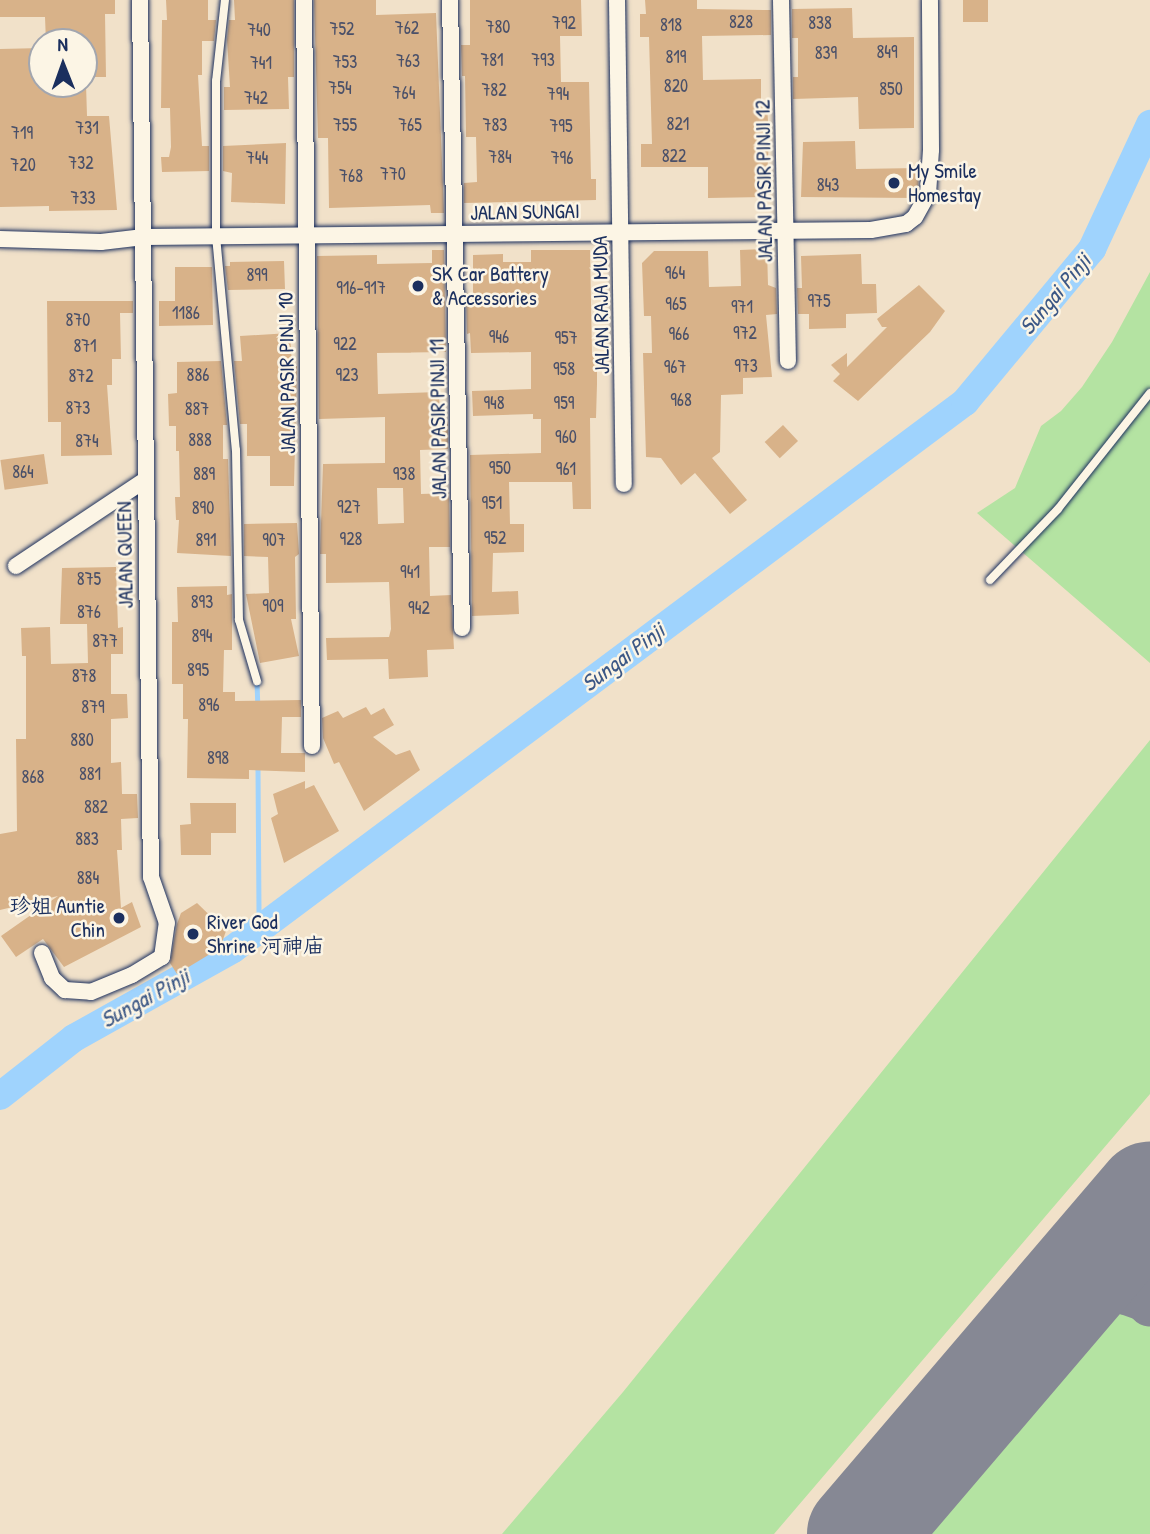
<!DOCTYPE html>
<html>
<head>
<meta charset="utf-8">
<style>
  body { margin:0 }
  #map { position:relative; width:1150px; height:1534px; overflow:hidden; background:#f1e1c9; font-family:"Patrick Hand","LXGW WenKai TC",sans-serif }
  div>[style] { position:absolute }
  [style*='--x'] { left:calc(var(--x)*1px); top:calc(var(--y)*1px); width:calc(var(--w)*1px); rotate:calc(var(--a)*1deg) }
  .green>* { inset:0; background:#b4e3a2 }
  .stream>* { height:4.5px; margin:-2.25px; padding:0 2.25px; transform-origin:2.25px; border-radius:2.25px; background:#9fd3fd }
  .river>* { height:28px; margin:-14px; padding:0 14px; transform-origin:14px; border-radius:14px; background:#9fd3fd }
  .taxiway>* { height:44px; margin:-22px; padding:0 22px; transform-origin:22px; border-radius:22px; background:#868894 }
  .runway>* { height:108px; margin:-54px; padding:0 54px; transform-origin:54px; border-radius:54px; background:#868894 }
  .building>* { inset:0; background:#d8b289; transform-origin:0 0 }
  .roads { filter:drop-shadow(0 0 2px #1b2f5e) drop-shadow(0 0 2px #1b2f5e) }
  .lane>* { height:8px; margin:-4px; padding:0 4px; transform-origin:4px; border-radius:4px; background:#fcf5e5 }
  .street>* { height:16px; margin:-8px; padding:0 8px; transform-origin:8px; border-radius:8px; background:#fcf5e5 }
  .dots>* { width:19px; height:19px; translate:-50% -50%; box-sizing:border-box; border:4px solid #fcf5e5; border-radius:50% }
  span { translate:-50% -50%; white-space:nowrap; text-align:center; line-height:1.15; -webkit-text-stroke:5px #fcf5e5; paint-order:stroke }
  .number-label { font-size:18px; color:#4a5069 }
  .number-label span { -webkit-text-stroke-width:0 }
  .poi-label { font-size:21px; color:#1b2f5e }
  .left { translate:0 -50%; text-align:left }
  .right { translate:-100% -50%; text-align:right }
  .street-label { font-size:21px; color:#1b2f5e }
  .water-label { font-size:23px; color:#3c5886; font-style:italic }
  .north { position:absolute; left:28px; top:28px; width:70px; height:70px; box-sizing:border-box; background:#fcf5e5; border:2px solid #a2a6af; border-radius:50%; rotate:359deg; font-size:19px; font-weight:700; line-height:28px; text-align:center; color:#1b2f5e }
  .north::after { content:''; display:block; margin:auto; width:24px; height:32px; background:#1b2f5e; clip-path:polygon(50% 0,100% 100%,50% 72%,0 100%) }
</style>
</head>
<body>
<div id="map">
  <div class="green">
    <div style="clip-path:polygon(1150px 272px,1150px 663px,977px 513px,1015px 488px,1041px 426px,1061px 411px,1082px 387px,1112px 342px)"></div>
    <div style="clip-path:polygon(1150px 740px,1150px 1094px,774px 1534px,502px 1534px,623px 1392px)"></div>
    <div style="clip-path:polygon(1127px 1307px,1150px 1323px,1150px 1534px,924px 1534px,1116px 1308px)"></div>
  </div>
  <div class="stream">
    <div style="--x:257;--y:682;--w:24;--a:88"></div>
    <div style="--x:258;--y:767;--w:162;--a:89.6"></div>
  </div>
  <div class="river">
    <div style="--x:0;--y:1096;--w:94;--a:-38.1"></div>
    <div style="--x:74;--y:1038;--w:182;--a:-29.2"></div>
    <div style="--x:233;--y:949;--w:914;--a:-36.77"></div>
    <div style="--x:965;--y:402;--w:199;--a:-50.3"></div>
    <div style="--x:1092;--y:249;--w:138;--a:-65.1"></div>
  </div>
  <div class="taxiway">
    <div style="--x:1143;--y:1204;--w:19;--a:118"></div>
    <div style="--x:1134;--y:1221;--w:30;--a:102"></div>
    <div style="--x:1128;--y:1250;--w:28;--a:84"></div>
    <div style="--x:1131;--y:1278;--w:15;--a:62"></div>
    <div style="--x:1138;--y:1291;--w:18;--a:49"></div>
    <div style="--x:1051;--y:1311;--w:22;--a:-32"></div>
    <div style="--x:1070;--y:1299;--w:35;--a:-15"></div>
    <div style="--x:1104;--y:1290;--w:23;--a:7"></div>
    <div style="--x:1127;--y:1293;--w:20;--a:20"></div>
  </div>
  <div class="runway">
    <div style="--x:861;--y:1534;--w:445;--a:-49.5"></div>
  </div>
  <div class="building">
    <div style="clip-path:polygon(0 0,115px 0,115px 14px,105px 14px,106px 77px,84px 77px,84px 42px,46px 42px,45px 17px,0 17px)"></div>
    <div style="clip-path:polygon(166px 0,208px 0,208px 20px,216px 20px,214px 41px,202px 41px,202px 75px,198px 75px,202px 146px,209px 146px,209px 171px,162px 172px,161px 157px,169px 157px,171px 147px,170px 108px,161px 108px,162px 20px,167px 20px)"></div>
    <div style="clip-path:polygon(234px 0,294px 0,294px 77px,288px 77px,289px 109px,224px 110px,224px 87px,230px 87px,227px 40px,229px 20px,235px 20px)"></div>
    <div style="clip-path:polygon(314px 0,376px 0,376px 15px,436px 13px,444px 213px,431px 213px,430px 205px,329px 208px,328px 138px,318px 138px)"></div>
    <div style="clip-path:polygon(470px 0,581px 0,582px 36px,560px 36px,561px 82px,589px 82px,591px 179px,596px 179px,596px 200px,464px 203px,464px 183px,477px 182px,476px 137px,466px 137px,465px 76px,462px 76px,461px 45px,470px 45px)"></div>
    <div style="clip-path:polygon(645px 0,697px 0,697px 9px,771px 10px,771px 35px,702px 36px,703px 80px,761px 79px,761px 105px,767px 105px,769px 139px,766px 197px,708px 198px,708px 167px,641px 167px,641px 144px,652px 144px,649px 37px,640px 37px,640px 14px,646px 14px)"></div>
    <div style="left:963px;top:0;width:25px;height:22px"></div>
    <div style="clip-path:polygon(852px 8px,853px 38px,914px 37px,914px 128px,859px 129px,858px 97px,793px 99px,793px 77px,798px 77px,798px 38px,792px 38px,792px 9px)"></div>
    <div style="clip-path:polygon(42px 48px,42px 84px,86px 84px,87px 116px,109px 116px,117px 210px,49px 211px,49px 206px,0 207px,0 49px)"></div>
    <div style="clip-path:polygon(855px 141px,856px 169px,919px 168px,918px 191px,914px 198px,801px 197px,803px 142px)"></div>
    <div style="clip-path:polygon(286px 143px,285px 204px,231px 202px,232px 173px,223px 171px,223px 146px)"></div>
    <div style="clip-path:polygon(767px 249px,768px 285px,776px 288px,777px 314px,766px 315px,772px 377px,743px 378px,743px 394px,721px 395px,720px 452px,712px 458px,747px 500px,730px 514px,695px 473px,681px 485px,661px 458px,646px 457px,643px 353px,652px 353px,651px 316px,644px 316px,642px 263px,654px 251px,708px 251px,709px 287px,741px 286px,740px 250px)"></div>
    <div style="clip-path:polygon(evenodd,432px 250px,444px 250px,446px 352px,377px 353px,378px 394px,439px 392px,440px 421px,448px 421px,448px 449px,420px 450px,421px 494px,449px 493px,450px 547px,429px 547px,430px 596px,451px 595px,454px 649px,427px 650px,428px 677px,389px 679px,388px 659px,327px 660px,326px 638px,389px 637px,391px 629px,389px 582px,326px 583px,326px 554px,320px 554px,323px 464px,385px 463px,385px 417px,319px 419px,317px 256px,377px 255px,377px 264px,432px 263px,432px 250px,377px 488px,403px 488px,404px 523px,378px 524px,377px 488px)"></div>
    <div style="clip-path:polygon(531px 250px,590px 250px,592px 354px,597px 354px,597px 384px,596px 418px,590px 418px,591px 509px,573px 509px,572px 482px,509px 482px,510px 524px,524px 524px,524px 552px,493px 553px,492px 592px,518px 591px,519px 614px,472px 616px,470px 455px,541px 453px,541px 419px,533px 419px,533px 414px,473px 416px,472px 391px,531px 389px,531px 352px,471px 353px,470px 333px,467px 334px,466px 293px,473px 293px,473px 255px,503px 254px,503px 262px,531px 262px)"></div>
    <div style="clip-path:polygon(861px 254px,862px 284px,876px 284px,877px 313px,846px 314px,846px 328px,809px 329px,809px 314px,798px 314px,797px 288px,802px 288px,801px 256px)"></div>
    <div style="clip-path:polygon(284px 261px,285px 289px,228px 290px,225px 266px,230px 266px,230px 262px)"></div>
    <div style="clip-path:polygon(175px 267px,212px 267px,213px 325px,159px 326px,159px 301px,175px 301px)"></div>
    <div style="clip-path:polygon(919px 285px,945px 311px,930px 332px,858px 401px,833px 381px,840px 374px,831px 365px,847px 353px,847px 367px,887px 327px,882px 327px,877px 319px)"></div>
    <div style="clip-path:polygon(47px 301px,133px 301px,133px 313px,120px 313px,121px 359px,112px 359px,112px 385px,107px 385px,112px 455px,61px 456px,61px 422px,48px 422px)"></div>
    <div style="clip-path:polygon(290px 333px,292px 366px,297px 366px,294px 486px,270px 486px,270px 456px,247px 456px,247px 424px,240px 424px,234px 361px,242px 361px,240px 336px)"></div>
    <div style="clip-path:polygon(221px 361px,227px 425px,223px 425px,223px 459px,228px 459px,231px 556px,177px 553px,179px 520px,176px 520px,175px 497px,180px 497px,179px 451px,176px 451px,176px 426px,169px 426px,168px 394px,177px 393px,177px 362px)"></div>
    <div style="left:783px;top:425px;width:22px;height:25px;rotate:47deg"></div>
    <div style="left:44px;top:454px;width:30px;height:44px;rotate:82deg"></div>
    <div style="clip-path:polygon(297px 523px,299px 554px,295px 557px,296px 619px,291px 619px,299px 656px,260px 663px,246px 594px,269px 593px,268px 557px,244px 556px,244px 524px)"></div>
    <div style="clip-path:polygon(116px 567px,118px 628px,123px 627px,123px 654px,111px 654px,111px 694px,127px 694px,128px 718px,111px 719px,111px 763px,121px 762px,122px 794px,137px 794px,138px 818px,121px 819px,122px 850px,117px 850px,121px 908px,132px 902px,141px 927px,64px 967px,43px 939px,16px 957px,1px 936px,58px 896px,0 910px,0 834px,17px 831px,16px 739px,26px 739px,26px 656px,22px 656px,21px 628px,50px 627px,51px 664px,88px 663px,87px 624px,60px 624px,62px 568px)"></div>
    <div style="clip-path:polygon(227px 586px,227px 595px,232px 594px,232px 650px,224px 650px,223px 692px,235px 692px,235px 701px,301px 700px,301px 717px,282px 717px,281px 753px,305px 753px,305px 772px,249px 770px,249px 779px,187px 778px,188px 719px,183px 719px,183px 684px,172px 684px,172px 622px,178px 622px,177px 587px)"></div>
    <div style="clip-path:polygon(366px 707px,371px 715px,384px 708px,394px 725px,373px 737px,396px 755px,410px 750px,420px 770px,364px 811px,339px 762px,334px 764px,323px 738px,322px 718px,338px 711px,343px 718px)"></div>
    <div style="clip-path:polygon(305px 781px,305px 789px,314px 785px,339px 831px,284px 863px,271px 818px,278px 814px,273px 794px)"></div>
    <div style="clip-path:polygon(190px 803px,236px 803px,236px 833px,211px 833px,211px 855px,181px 855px,180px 825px,191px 824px)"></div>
    <div style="clip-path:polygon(197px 903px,226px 931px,220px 948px,177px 974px,170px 963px,177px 924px,181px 913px)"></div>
  </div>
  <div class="roads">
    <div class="lane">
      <div style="--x:225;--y:0;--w:81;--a:96.3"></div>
      <div style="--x:216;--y:81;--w:155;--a:90"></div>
      <div style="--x:216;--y:236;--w:215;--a:84.7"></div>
      <div style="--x:236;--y:450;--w:170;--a:89"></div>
      <div style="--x:239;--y:620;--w:64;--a:73.6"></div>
      <div style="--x:990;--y:580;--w:98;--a:-46.2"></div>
      <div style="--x:1058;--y:509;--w:148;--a:-51.6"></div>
    </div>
    <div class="street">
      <div style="--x:304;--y:0;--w:746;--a:89.39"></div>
      <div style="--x:450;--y:0;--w:628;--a:88.91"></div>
      <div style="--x:617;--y:0;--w:484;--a:89.2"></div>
      <div style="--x:781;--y:0;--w:361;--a:88.9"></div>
      <div style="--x:0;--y:239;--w:101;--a:1.7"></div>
      <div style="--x:101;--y:242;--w:43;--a:-6.6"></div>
      <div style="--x:144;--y:237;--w:727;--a:-0.55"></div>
      <div style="--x:871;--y:230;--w:36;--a:-10"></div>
      <div style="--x:906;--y:224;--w:11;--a:-38"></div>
      <div style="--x:915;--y:217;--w:26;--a:-61"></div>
      <div style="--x:928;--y:194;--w:44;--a:-86.1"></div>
      <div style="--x:931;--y:150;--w:150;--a:-90.4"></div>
      <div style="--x:16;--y:566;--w:155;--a:-33.7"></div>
      <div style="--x:42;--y:953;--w:27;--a:68"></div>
      <div style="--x:52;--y:978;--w:18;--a:43"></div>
      <div style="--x:65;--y:990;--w:26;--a:4"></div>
      <div style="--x:91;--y:992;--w:44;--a:-22.5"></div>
      <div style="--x:132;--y:975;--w:35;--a:-31"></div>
      <div style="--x:162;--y:957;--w:34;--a:-82"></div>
      <div style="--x:167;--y:923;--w:49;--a:-109.2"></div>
      <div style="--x:151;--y:877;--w:877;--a:-90.72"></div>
    </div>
  </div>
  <div class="dots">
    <div style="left:894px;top:183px;background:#1b2f5e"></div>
    <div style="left:418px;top:286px;background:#1b2f5e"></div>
    <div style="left:119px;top:918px;background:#1b2f5e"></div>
    <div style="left:193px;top:934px;background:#1b2f5e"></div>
  </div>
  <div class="number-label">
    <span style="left:741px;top:22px">828</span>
    <span style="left:564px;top:23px">792</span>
    <span style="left:820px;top:23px">838</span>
    <span style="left:671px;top:25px">818</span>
    <span style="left:498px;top:27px">780</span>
    <span style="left:407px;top:28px">762</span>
    <span style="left:342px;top:29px">752</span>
    <span style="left:259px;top:30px">740</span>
    <span style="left:887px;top:52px">849</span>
    <span style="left:826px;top:53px">839</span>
    <span style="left:676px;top:57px">819</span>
    <span style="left:492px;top:60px">781</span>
    <span style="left:543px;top:60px">793</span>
    <span style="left:408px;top:61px">763</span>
    <span style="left:345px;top:62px">753</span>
    <span style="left:261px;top:63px">741</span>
    <span style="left:676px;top:86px">820</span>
    <span style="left:340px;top:88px">754</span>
    <span style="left:891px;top:89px">850</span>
    <span style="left:494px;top:90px">782</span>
    <span style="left:404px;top:93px">764</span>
    <span style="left:558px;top:94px">794</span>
    <span style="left:256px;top:98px">742</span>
    <span style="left:678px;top:124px">821</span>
    <span style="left:345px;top:125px">755</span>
    <span style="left:410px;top:125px">765</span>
    <span style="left:495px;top:125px">783</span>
    <span style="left:561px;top:126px">795</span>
    <span style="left:87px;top:128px">731</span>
    <span style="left:22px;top:133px">719</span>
    <span style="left:674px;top:156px">822</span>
    <span style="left:500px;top:157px">784</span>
    <span style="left:257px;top:158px">744</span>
    <span style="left:562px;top:158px">796</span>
    <span style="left:81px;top:163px">732</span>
    <span style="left:23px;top:165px">720</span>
    <span style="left:393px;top:174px">770</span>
    <span style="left:351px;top:176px">768</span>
    <span style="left:828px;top:185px">843</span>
    <span style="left:83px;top:198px">733</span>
    <span style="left:675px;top:273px">964</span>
    <span style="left:257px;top:275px">899</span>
    <span style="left:361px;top:288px">916-917</span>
    <span style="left:819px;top:301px">975</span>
    <span style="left:676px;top:304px">965</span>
    <span style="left:742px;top:307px">971</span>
    <span style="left:186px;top:313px">1186</span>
    <span style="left:78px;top:320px">870</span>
    <span style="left:745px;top:333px">972</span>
    <span style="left:679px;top:334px">966</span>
    <span style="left:499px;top:337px">946</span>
    <span style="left:566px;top:338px">957</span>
    <span style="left:345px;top:344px">922</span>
    <span style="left:85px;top:346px">871</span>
    <span style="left:746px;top:366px">973</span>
    <span style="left:675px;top:367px">967</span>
    <span style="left:564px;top:369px">958</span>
    <span style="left:198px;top:375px">886</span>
    <span style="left:347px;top:375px">923</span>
    <span style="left:81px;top:376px">872</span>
    <span style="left:681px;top:400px">968</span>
    <span style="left:494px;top:403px">948</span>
    <span style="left:564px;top:403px">959</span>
    <span style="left:78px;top:408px">873</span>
    <span style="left:197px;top:409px">887</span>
    <span style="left:566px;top:437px">960</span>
    <span style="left:200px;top:440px">888</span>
    <span style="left:87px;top:441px">874</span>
    <span style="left:500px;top:468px">950</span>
    <span style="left:566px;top:469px">961</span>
    <span style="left:23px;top:472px">864</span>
    <span style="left:204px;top:474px">889</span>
    <span style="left:404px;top:474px">938</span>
    <span style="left:492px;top:503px">951</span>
    <span style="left:349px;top:507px">927</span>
    <span style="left:203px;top:508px">890</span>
    <span style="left:495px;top:538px">952</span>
    <span style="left:351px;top:539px">928</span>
    <span style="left:206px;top:540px">891</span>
    <span style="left:274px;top:540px">907</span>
    <span style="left:410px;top:572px">941</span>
    <span style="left:89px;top:579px">875</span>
    <span style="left:202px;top:602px">893</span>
    <span style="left:273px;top:606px">909</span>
    <span style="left:419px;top:608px">942</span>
    <span style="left:89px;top:612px">876</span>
    <span style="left:202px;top:636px">894</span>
    <span style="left:105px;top:641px">877</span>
    <span style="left:198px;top:670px">895</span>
    <span style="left:84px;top:676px">878</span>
    <span style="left:209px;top:705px">896</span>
    <span style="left:93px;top:707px">879</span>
    <span style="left:82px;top:740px">880</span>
    <span style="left:218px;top:758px">898</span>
    <span style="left:90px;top:774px">881</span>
    <span style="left:33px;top:777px">868</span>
    <span style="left:96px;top:807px">882</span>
    <span style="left:87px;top:839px">883</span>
    <span style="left:88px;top:878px">884</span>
  </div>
  <div class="poi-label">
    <span class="left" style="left:908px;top:183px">My Smile<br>Homestay</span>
    <span class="left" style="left:432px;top:286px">SK Car Battery<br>&amp; Accessories</span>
    <span class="right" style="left:105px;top:918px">珍姐 Auntie<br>Chin</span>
    <span class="left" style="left:207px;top:934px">River God<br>Shrine 河神庙</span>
  </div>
  <div class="street-label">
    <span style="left:764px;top:181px;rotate:-91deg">JALAN PASIR PINJI 12</span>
    <span style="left:525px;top:212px;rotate:-1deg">JALAN SUNGAI</span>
    <span style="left:601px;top:305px;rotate:-91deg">JALAN RAJA MUDA</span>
    <span style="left:287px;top:373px;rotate:-91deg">JALAN PASIR PINJI 10</span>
    <span style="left:438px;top:419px;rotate:-91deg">JALAN PASIR PINJI 11</span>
    <span style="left:125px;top:555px;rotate:-91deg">JALAN QUEEN</span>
  </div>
  <div class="water-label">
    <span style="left:1055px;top:294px;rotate:-50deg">Sungai Pinji</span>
    <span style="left:623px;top:657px;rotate:-37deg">Sungai Pinji</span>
    <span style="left:145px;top:998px;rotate:-29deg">Sungai Pinji</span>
  </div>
  <div class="north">N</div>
</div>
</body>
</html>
